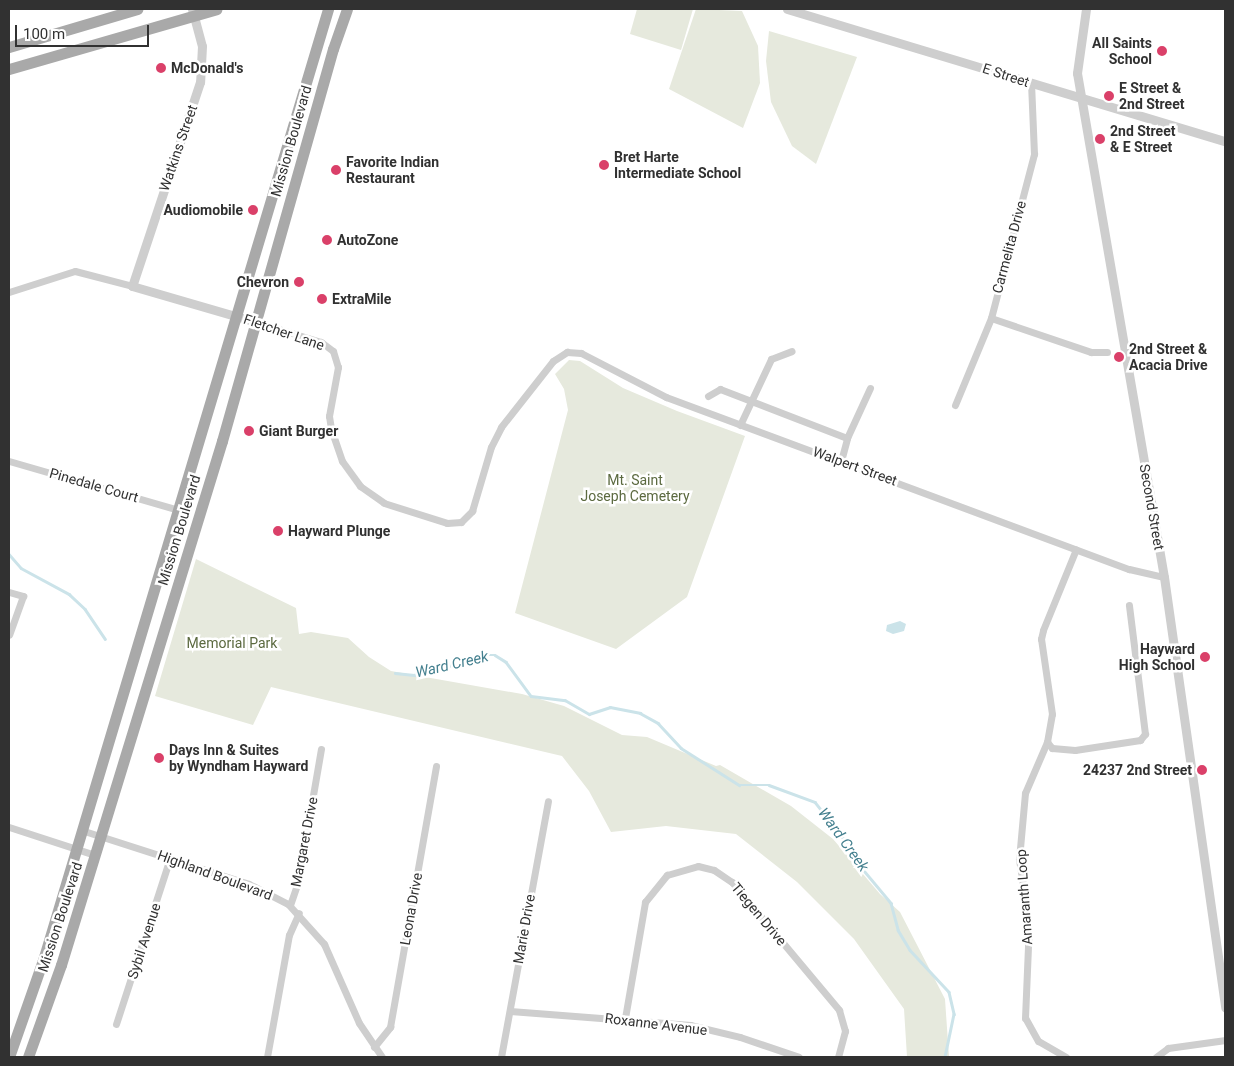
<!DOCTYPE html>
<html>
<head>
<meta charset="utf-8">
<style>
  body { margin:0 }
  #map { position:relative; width:1234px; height:1066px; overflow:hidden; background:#fff; font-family:Roboto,sans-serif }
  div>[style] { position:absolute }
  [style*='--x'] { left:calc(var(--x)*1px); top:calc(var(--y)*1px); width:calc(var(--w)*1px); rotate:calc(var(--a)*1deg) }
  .green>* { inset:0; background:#e6e9dd }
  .water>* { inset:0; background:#cbe3e9 }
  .stream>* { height:2.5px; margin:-1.25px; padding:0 1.25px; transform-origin:1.25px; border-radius:1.25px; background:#cbe3e9 }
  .minor>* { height:7px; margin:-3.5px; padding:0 3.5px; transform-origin:3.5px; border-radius:3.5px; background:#cecece }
  .tertiary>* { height:9px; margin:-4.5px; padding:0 4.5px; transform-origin:4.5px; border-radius:4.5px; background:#cecece }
  .primary>* { height:11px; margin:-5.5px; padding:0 5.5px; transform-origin:5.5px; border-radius:5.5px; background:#a9a9a9 }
  .dots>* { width:14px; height:14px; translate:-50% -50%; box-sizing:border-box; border:2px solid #fff; border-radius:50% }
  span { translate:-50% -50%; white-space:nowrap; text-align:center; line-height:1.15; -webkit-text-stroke:5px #fff; paint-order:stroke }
  .poi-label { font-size:14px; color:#313131; font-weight:700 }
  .right { translate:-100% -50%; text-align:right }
  .left { translate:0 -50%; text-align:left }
  .street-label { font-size:14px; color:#313131 }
  .park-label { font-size:14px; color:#5c6a40 }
  .water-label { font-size:15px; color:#437f8e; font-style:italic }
  .frame { position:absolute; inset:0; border:10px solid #313131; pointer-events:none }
  .scale { position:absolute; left:15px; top:25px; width:134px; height:22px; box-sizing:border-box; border:2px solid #313131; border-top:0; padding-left:6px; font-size:15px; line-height:18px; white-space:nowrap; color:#313131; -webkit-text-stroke:4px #fff; paint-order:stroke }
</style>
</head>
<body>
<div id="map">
  <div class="green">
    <div style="clip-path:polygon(637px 9px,693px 9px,681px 50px,630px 34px)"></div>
    <div style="clip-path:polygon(696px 9px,742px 11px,758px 46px,760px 83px,743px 128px,669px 89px)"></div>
    <div style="clip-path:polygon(769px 31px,857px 57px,816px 164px,792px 146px,771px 102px,766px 61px)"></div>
    <div style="clip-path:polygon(569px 360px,580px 361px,623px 388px,677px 411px,745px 436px,687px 597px,616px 649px,515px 613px,568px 410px,564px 389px,555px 374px)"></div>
    <div style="clip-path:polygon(196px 559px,296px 608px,299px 634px,311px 632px,348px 638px,369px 657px,391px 671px,522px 694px,564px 706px,622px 735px,647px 737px,716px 766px,720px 765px,791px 806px,833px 839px,880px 894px,900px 912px,945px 999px,949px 1057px,907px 1057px,904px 1009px,854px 939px,797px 882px,736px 834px,666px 826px,611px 832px,589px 791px,562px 756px,271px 687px,253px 725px,155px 696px)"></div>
  </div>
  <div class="water">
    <div style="clip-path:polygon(900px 621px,906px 624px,904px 631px,893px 634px,886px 631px,887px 625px)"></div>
  </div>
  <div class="stream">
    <div style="--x:9;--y:554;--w:18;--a:49"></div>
    <div style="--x:21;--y:568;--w:55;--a:28.4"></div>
    <div style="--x:69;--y:594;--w:22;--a:43"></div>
    <div style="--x:85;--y:609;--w:36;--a:56"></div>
    <div style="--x:395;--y:673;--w:19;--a:6"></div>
    <div style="--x:414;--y:675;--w:28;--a:-18"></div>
    <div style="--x:441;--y:666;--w:22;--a:-3"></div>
    <div style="--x:463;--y:665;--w:21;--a:-29"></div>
    <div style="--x:481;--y:655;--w:14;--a:0"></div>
    <div style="--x:495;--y:655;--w:13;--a:32"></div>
    <div style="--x:506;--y:662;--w:42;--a:53.7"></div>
    <div style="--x:531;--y:696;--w:34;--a:7"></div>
    <div style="--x:565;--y:700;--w:28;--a:30"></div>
    <div style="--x:589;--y:714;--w:22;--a:-18"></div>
    <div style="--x:610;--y:707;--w:31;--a:11"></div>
    <div style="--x:640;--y:713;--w:21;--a:29"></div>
    <div style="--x:658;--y:723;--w:34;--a:47"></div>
    <div style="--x:681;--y:748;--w:69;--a:32.5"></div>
    <div style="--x:739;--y:785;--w:30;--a:0"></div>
    <div style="--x:769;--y:785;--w:49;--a:20.3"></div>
    <div style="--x:815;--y:802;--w:58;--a:52"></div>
    <div style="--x:851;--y:848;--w:14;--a:69"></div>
    <div style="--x:856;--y:861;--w:55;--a:50.2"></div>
    <div style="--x:891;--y:903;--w:28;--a:75"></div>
    <div style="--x:898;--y:930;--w:23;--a:59"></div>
    <div style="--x:910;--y:950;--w:57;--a:47.1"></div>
    <div style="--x:949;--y:992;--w:23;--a:77"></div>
    <div style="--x:954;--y:1014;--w:44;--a:101.8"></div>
  </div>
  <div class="minor">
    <div style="--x:9;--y:292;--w:69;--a:-17.7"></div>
    <div style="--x:75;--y:271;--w:59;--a:14.7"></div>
    <div style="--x:991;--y:318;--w:106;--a:18.8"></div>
    <div style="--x:1091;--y:352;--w:16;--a:0"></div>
    <div style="--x:256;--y:322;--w:68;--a:17.1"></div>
    <div style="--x:321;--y:342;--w:15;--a:37"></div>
    <div style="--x:333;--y:351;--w:17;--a:73"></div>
    <div style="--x:338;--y:367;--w:50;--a:100.4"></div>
    <div style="--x:329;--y:416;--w:13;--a:81"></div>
    <div style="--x:331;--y:429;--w:34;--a:71"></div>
    <div style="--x:342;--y:461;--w:31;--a:54"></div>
    <div style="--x:360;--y:486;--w:29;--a:35"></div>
    <div style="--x:384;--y:503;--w:66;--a:17.6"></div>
    <div style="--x:447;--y:523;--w:14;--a:-4"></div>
    <div style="--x:461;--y:522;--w:16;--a:-45"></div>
    <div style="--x:472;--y:511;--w:67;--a:-73.5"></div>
    <div style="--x:491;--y:447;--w:22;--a:-63"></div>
    <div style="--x:501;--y:427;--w:84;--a:-51.8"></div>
    <div style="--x:553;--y:361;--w:17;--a:-33"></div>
    <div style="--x:567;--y:352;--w:14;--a:4"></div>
    <div style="--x:581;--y:353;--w:96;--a:27.4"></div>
    <div style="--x:666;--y:397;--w:494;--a:20.4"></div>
    <div style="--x:1129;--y:569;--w:36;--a:13"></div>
    <div style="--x:708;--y:396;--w:14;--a:-30"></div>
    <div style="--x:720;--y:389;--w:136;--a:21.1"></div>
    <div style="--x:955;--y:405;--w:94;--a:-67.5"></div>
    <div style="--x:991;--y:318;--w:170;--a:-75.3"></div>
    <div style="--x:1034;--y:154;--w:71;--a:-92.4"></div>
    <div style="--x:740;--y:425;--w:73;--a:-64.8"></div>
    <div style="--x:771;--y:359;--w:22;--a:-21"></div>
    <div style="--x:9;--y:461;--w:177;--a:16.1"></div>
    <div style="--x:841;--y:461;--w:24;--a:-75"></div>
    <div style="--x:847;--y:438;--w:55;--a:-65.3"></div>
    <div style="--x:9;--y:592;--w:15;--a:16"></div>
    <div style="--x:23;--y:596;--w:41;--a:109.7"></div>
    <div style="--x:1047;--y:742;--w:8;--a:50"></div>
    <div style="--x:1052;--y:748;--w:23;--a:5"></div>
    <div style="--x:1075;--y:750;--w:66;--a:-8.7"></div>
    <div style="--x:1140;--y:740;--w:8;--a:-50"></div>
    <div style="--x:1145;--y:734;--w:130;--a:-97.1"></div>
    <div style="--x:9;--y:827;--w:90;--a:18"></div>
    <div style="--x:81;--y:830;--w:176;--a:17.8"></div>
    <div style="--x:249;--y:884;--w:44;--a:27.1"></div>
    <div style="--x:288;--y:904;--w:54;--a:48"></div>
    <div style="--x:324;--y:944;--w:86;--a:66.1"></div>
    <div style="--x:359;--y:1023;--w:41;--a:55.9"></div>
    <div style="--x:290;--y:905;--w:24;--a:-71"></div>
    <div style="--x:298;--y:882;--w:135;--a:-80.2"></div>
    <div style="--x:510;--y:1011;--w:181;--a:4.4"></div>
    <div style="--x:690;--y:1025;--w:51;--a:13.5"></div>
    <div style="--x:740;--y:1037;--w:62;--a:18.7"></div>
    <div style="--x:625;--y:1018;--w:118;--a:-80.2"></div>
    <div style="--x:645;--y:902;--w:35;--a:-51"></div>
    <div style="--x:667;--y:875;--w:32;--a:-16"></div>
    <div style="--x:698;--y:866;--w:16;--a:14"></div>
    <div style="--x:714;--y:870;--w:22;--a:34"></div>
    <div style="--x:732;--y:882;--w:167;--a:50.1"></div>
    <div style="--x:839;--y:1010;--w:22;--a:74"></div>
    <div style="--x:845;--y:1031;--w:27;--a:105"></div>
    <div style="--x:116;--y:1024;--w:175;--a:-72"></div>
    <div style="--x:374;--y:1047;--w:26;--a:-51"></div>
    <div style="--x:390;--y:1027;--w:265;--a:-80"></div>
    <div style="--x:267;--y:1057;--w:124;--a:-79.8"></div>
    <div style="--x:289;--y:935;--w:24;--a:-66"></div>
    <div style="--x:501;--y:1057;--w:260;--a:-79.6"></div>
    <div style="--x:1066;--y:1057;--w:32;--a:-150"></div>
    <div style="--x:1038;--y:1041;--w:26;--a:-119"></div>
    <div style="--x:1025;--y:1018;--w:95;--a:-87.6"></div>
    <div style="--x:1029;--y:923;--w:65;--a:-98.9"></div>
    <div style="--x:1019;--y:859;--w:66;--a:-84.8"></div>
    <div style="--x:1025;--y:793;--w:56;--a:-66.7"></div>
    <div style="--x:1047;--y:742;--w:28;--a:-80"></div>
    <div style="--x:1052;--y:714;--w:76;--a:-98.3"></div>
    <div style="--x:1041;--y:639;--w:9;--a:-77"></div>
    <div style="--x:1043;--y:630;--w:87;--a:-67.8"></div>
    <div style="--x:1156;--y:1057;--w:15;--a:-37"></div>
    <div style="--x:1168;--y:1048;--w:58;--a:-8"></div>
  </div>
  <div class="tertiary">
    <div style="--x:192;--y:9;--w:38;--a:75"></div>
    <div style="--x:202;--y:46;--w:36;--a:93"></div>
    <div style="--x:200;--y:82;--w:215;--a:108.4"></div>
    <div style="--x:132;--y:286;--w:129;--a:16.2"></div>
    <div style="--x:787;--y:9;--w:457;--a:16.8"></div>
    <div style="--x:1086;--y:9;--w:65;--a:98"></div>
    <div style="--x:1077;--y:73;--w:511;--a:80.21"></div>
    <div style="--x:1164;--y:577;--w:435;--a:81.9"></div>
  </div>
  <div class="primary">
    <div style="--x:9;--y:47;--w:134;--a:-16.5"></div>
    <div style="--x:9;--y:69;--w:216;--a:-16.1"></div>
    <div style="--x:9;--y:1057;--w:106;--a:-70.7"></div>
    <div style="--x:44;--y:957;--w:990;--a:-73.32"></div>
    <div style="--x:28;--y:1057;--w:98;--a:-70.3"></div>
    <div style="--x:61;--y:965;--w:548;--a:-72.92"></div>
    <div style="--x:222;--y:441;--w:407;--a:-74.2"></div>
    <div style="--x:333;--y:49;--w:42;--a:-70.7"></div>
  </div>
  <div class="dots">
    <div style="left:1162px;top:51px;background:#da4069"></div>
    <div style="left:161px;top:68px;background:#da4069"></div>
    <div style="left:1109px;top:96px;background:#da4069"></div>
    <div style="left:1100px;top:139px;background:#da4069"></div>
    <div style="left:604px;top:165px;background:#da4069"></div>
    <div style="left:336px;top:170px;background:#da4069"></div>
    <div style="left:253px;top:210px;background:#da4069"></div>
    <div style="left:327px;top:240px;background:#da4069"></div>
    <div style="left:299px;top:282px;background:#da4069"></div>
    <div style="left:322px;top:299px;background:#da4069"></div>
    <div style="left:1119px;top:357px;background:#da4069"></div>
    <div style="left:249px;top:431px;background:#da4069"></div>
    <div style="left:278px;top:531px;background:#da4069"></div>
    <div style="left:1205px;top:657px;background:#da4069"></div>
    <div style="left:159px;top:758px;background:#da4069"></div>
    <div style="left:1202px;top:770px;background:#da4069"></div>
  </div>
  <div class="poi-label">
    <span class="right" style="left:1152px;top:51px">All Saints<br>School</span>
    <span class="left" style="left:171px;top:68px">McDonald's</span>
    <span class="left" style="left:1119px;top:96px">E Street &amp;<br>2nd Street</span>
    <span class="left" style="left:1110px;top:139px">2nd Street<br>&amp; E Street</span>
    <span class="left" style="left:614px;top:165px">Bret Harte<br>Intermediate School</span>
    <span class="left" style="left:346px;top:170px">Favorite Indian<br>Restaurant</span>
    <span class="right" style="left:243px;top:210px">Audiomobile</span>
    <span class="left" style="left:337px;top:240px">AutoZone</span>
    <span class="right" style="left:289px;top:282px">Chevron</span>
    <span class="left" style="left:332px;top:299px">ExtraMile</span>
    <span class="left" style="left:1129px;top:357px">2nd Street &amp;<br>Acacia Drive</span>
    <span class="left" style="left:259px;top:431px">Giant Burger</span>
    <span class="left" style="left:288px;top:531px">Hayward Plunge</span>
    <span class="right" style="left:1195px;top:657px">Hayward<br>High School</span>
    <span class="left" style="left:169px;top:758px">Days Inn &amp; Suites<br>by Wyndham Hayward</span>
    <span class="right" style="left:1192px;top:770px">24237 2nd Street</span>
  </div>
  <div class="street-label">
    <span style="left:1006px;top:75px;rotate:18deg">E Street</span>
    <span style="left:291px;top:141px;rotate:-74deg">Mission Boulevard</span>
    <span style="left:178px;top:148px;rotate:-71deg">Watkins Street</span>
    <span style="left:1009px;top:247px;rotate:-75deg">Carmelita Drive</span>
    <span style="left:284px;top:332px;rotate:19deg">Fletcher Lane</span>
    <span style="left:855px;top:466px;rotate:20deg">Walpert Street</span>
    <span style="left:94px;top:485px;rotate:16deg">Pinedale Court</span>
    <span style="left:1152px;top:507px;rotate:80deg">Second Street</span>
    <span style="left:179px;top:530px;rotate:-73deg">Mission Boulevard</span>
    <span style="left:304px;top:842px;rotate:-79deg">Margaret Drive</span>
    <span style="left:215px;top:875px;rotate:20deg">Highland Boulevard</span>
    <span style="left:1024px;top:897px;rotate:-94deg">Amaranth Loop</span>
    <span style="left:411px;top:909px;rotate:-80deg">Leona Drive</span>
    <span style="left:759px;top:914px;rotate:50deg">Tiegen Drive</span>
    <span style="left:60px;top:917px;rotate:-72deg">Mission Boulevard</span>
    <span style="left:524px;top:929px;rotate:-80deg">Marie Drive</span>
    <span style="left:144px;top:941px;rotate:-72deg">Sybil Avenue</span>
    <span style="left:656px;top:1024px;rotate:7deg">Roxanne Avenue</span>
  </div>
  <div class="park-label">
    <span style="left:635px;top:488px">Mt. Saint<br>Joseph Cemetery</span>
    <span style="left:232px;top:643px">Memorial Park</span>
  </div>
  <div class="water-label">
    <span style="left:452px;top:665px;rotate:-13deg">Ward Creek</span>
    <span style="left:843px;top:840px;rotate:54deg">Ward Creek</span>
  </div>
  <div class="frame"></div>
  <div class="scale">100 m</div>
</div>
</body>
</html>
